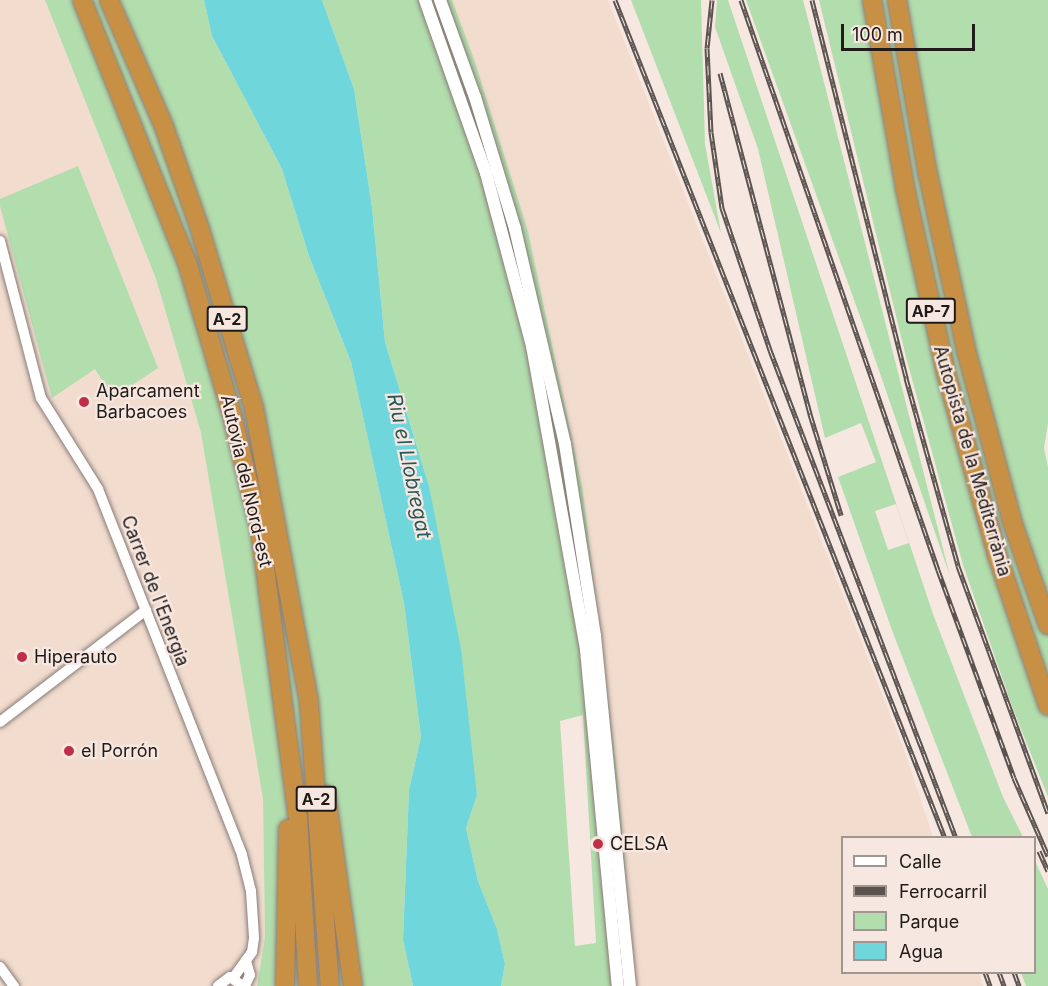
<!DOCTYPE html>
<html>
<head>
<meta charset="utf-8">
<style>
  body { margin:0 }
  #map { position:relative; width:1048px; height:986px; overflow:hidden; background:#f7e7e1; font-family:Inter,sans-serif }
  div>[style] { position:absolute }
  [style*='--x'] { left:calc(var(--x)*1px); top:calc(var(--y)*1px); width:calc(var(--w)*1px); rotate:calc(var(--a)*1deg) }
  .industrial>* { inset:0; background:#f1dcce }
  .green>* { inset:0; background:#b2dead }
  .water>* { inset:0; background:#6fd6db }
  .roads { filter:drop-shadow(0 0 2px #8a7c77) drop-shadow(0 0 2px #8a7c77) }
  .minor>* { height:10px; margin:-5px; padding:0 5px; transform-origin:5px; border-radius:5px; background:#fff }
  .tertiary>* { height:12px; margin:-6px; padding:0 6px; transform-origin:6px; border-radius:6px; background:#fff }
  .motorway>* { height:18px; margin:-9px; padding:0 9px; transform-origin:9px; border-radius:9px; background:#c79045 }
  .rail>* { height:5px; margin-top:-2.5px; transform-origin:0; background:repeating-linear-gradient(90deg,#f7e7e1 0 9px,#5b534f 0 18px); box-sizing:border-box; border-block:2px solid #5b534f }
  .dots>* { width:16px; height:16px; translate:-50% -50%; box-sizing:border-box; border:3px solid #f7e7e1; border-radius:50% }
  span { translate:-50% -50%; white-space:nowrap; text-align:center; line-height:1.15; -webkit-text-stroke:4.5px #f7e7e1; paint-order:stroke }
  .shield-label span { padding:2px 4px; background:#f7e7e1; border:2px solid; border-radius:4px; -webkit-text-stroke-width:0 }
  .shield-label { font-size:16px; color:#201a18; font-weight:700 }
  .poi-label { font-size:18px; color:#201a18 }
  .left { translate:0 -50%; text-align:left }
  .street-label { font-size:18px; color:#201a18 }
  .water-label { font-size:20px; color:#295759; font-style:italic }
  .legend { position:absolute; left:841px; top:836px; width:195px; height:138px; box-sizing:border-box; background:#f7e7e1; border:2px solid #a19591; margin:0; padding:8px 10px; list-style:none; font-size:18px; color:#201a18 }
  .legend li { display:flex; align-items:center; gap:12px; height:30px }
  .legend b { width:30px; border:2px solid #a19591 }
  .scale { position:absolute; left:841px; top:24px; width:134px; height:27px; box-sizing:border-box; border:3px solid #201a18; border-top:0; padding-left:8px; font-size:18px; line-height:21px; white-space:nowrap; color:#201a18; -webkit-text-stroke:4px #f7e7e1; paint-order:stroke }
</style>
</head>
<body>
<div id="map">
  <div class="industrial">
    <div style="clip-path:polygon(0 0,45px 0,156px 279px,201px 433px,263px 799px,265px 937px,257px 986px,0 986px)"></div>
    <div style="clip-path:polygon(452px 0,608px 0,906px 755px,933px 837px,842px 838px,842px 972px,979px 973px,983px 986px,635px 986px,618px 781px,583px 491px,528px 231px)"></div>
  </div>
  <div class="green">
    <div style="clip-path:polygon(45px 0,204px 0,212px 36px,282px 169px,309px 256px,351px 362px,404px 603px,421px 737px,409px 790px,403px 940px,413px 986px,257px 986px,265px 937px,263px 799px,201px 433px,156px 279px)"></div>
    <div style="clip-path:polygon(evenodd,322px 0,452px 0,474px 59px,528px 231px,583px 491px,618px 781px,635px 986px,501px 986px,505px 964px,497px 929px,478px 881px,466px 828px,477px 795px,429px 486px,385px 342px,372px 207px,354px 89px,322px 0,583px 715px,596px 943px,575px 946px,560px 721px,583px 715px)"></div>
    <div style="clip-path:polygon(631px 0,701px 0,705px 144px,721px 233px)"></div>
    <div style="clip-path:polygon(evenodd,717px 0,728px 0,933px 614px,1003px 797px,1023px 837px,972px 837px,893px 633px,838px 477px,876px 462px,861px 423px,825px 438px,758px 149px,715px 27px,717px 0,896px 504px,909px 543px,888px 550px,875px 511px,896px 504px)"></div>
    <div style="clip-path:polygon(746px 0,803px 0,950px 576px,866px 333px)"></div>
    <div style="clip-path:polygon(819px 0,1048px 0,1048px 423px,1044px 448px,1048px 467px,1048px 797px,1013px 709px,963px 565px,907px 361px)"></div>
    <div style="clip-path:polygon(78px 166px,158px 368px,113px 398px,95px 369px,52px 398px,0 206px,0 199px)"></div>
    <div style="clip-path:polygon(1035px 861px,1048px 889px,1048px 986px,1026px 986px,1021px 973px,1034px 972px)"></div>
  </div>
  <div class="water">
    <div style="clip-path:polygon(204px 0,322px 0,354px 89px,372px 207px,385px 342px,429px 486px,461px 649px,477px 795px,466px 828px,478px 881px,497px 929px,505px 964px,501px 986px,413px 986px,403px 940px,409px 790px,421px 737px,404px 603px,351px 362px,309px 256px,282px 169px,212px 36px)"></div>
  </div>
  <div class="roads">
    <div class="minor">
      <div style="--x:0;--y:241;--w:162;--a:75.4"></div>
      <div style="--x:41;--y:398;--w:107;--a:57.9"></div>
      <div style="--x:98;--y:489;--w:393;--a:68.5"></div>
      <div style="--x:242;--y:855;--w:37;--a:76"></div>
      <div style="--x:251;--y:891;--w:47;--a:86.3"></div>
      <div style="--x:254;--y:938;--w:14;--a:98"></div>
      <div style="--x:252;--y:952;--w:31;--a:126"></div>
      <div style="--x:0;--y:722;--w:184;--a:-37.5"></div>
      <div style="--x:0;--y:967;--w:24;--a:54"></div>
      <div style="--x:218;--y:986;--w:15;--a:-37"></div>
      <div style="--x:230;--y:977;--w:16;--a:35"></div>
      <div style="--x:245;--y:986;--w:12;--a:-66"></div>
      <div style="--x:250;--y:975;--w:15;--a:-106"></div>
    </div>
    <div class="tertiary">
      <div style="--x:425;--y:0;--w:183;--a:70.6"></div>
      <div style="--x:486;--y:173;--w:179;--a:75.1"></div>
      <div style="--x:532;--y:346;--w:309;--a:79.9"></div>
      <div style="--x:586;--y:650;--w:338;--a:84.6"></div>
      <div style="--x:440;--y:0;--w:103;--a:70.2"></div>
      <div style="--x:475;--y:97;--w:138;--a:73.1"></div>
      <div style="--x:515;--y:229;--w:221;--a:76.9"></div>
      <div style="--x:565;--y:444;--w:194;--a:81.1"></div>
      <div style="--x:595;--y:636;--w:352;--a:84.3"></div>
    </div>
    <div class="motorway">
      <div style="--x:82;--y:0;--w:282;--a:68.2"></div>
      <div style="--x:187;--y:262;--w:159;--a:73.6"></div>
      <div style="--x:232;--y:415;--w:118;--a:76.3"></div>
      <div style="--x:260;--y:530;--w:290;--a:82.5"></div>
      <div style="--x:298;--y:817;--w:169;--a:86.6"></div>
      <div style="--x:109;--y:0;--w:135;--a:66.5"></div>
      <div style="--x:163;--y:124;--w:108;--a:70.6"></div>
      <div style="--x:199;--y:226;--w:190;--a:73.2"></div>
      <div style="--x:254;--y:408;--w:300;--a:79.4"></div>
      <div style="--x:309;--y:703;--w:284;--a:85.8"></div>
      <div style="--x:872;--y:0;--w:191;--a:80"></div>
      <div style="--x:905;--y:188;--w:189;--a:77.5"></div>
      <div style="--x:946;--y:373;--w:189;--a:74.3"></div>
      <div style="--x:997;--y:555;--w:159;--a:71.3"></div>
      <div style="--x:897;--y:0;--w:178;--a:80"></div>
      <div style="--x:928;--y:175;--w:179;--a:77.7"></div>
      <div style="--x:966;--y:350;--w:180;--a:74.9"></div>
      <div style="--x:1013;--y:524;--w:107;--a:70.9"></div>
      <div style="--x:326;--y:795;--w:193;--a:82"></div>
      <div style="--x:285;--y:986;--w:157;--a:-88.9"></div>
    </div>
  </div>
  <div class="rail">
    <div style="--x:615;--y:0;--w:901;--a:68.51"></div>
    <div style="--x:712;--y:0;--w:48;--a:95.9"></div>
    <div style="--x:707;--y:48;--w:84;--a:87.3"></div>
    <div style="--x:711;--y:132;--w:77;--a:81.8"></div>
    <div style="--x:722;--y:208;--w:150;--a:71.3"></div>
    <div style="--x:770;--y:350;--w:522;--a:69.14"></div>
    <div style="--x:741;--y:0;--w:603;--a:70.93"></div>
    <div style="--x:938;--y:570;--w:221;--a:69.9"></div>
    <div style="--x:1014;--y:778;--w:85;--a:66.4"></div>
    <div style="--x:812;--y:0;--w:390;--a:76"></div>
    <div style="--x:906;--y:378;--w:195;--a:74.5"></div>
    <div style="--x:958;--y:566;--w:263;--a:70"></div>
    <div style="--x:720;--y:73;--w:353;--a:75.2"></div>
    <div style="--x:810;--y:414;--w:106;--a:72.9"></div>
    <div style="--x:1039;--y:851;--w:22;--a:66"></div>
    <div style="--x:985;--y:972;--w:15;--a:70"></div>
    <div style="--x:999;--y:972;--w:15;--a:70"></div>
    <div style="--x:1014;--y:972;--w:15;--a:70"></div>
  </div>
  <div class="dots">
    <div style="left:84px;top:402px;background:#c02f4a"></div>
    <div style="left:22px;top:657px;background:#c02f4a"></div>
    <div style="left:69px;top:751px;background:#c02f4a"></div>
    <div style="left:598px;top:844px;background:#c02f4a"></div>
  </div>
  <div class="shield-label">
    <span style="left:931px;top:311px">AP-7</span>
    <span style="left:227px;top:319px">A-2</span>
    <span style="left:316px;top:799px">A-2</span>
  </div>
  <div class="poi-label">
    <span class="left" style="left:96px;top:402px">Aparcament<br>Barbacoes</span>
    <span class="left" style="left:34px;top:657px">Hiperauto</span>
    <span class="left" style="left:81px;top:751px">el Porrón</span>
    <span class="left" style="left:610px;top:844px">CELSA</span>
  </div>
  <div class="street-label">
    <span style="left:972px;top:461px;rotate:74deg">Autopista de la Mediterrània</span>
    <span style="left:246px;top:481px;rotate:77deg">Autovia del Nord-est</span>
    <span style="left:155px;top:591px;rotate:69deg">Carrer de l'Energia</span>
  </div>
  <div class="water-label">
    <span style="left:409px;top:466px;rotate:78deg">Riu el Llobregat</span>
  </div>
  <ul class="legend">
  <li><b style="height:8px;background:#fff"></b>Calle</li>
  <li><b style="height:8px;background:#5b534f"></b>Ferrocarril</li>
  <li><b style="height:16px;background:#b2dead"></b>Parque</li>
  <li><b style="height:16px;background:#6fd6db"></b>Agua</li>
  </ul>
  <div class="scale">100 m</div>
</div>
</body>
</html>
